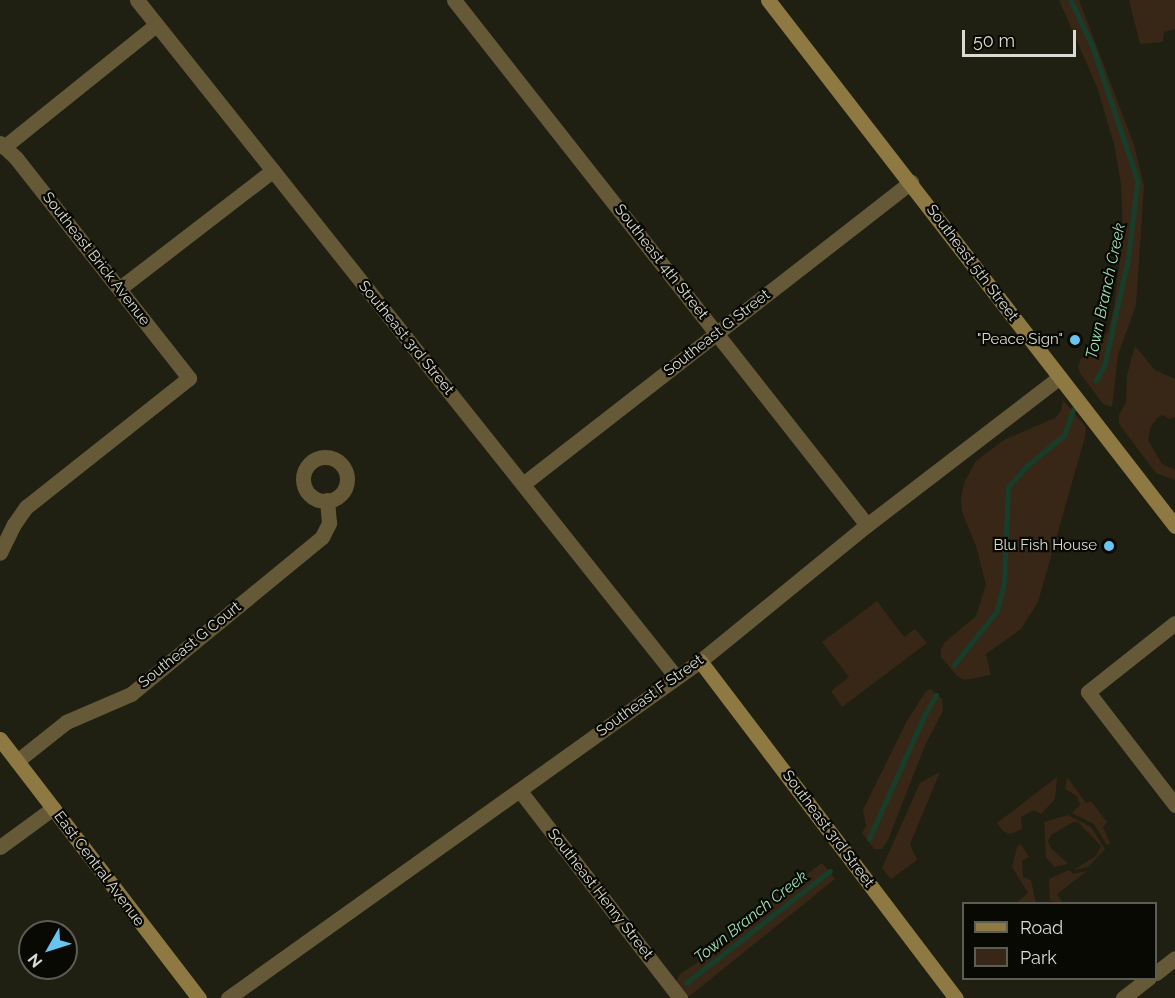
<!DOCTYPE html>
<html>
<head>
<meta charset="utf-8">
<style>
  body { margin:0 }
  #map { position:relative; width:1175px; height:998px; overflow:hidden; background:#1f2011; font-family:Raleway,sans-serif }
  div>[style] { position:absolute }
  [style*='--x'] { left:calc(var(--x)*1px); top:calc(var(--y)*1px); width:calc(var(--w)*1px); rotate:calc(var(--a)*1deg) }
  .green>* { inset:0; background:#382717 }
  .stream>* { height:4.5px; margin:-2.25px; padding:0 2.25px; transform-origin:2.25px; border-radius:2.25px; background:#173e2b }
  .street>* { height:15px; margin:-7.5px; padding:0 7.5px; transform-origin:7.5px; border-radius:7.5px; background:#665937 }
  .street>.ring { margin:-7.5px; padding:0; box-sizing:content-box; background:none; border:15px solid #665937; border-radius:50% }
  .secondary>* { height:15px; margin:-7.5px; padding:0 7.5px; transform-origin:7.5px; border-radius:7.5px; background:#8e7942 }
  .dots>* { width:16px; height:16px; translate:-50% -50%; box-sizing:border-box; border:3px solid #090904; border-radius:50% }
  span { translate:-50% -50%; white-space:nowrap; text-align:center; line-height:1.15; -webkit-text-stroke:4.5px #090904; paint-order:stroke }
  .street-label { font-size:15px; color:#dadbd1 }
  .poi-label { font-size:15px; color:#dadbd1 }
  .right { translate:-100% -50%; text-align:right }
  .water-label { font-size:16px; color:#9bdeb9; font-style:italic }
  .legend { position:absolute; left:962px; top:902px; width:195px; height:78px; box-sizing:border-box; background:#090904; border:2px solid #5d5d56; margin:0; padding:8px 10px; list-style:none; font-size:18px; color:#dadbd1 }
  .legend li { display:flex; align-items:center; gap:12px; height:30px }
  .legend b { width:30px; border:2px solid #5d5d56 }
  .north { position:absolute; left:18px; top:920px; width:60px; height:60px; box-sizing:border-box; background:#090904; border:2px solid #5d5d56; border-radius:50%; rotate:231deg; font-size:16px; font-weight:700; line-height:24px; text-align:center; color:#dadbd1 }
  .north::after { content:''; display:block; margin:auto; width:21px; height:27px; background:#68c4f0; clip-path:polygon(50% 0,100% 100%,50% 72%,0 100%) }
  .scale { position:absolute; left:962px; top:30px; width:114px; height:27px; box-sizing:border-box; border:3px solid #dadbd1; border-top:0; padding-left:8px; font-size:18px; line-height:21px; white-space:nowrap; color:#dadbd1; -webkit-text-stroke:4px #090904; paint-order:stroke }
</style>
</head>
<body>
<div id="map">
  <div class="green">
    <div style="clip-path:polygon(1059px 0,1079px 0,1134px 145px,1144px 186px,1136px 305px,1118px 355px,1112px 407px,1103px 404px,1080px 373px,1078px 366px,1081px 359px,1108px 332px,1114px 307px,1123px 233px,1121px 184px,1114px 144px,1097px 87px)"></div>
    <div style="clip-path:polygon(1129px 0,1175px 0,1175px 29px,1164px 32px,1163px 42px,1140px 44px)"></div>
    <div style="clip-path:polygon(1135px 346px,1155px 370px,1175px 379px,1175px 417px,1169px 419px,1163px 415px,1158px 417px,1151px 426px,1148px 440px,1162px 464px,1175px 470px,1175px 480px,1156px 473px,1119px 424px,1119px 415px,1126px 402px,1127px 375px)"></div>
    <div style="clip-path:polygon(1063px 400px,1086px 427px,1085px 437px,1038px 602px,1021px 629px,986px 654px,991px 675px,964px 680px,957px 676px,941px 657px,941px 650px,944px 643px,976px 616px,986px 585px,976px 546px,962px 512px,961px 497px,965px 481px,976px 461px,1004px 440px,1055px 418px,1061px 411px)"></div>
    <div style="clip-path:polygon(877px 601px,904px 637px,915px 629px,927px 643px,842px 707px,831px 691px,849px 677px,822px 642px)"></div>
    <div style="clip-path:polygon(931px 689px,942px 699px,943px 711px,926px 743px,888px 840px,882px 849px,874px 849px,862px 833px,866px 826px,863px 810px,908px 719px,926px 691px)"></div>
    <div style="clip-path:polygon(940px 772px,910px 844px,917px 860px,891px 879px,882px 868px,920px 783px)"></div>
    <div style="clip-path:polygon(1057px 777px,1055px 799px,1041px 814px,1034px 810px,1021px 817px,1022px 829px,1010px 834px,1003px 831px,997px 823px)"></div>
    <div style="clip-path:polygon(1067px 777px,1086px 803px,1091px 801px,1107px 822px,1103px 827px,1110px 843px,1107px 845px,1094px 824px,1072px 813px,1080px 805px,1077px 796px,1065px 789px)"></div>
    <div style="clip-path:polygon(1068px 815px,1091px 827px,1105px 849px,1088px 867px,1074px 870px,1096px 856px,1101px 846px,1078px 822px,1073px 822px,1051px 835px,1048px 841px,1051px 848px,1068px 864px,1054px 867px,1046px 857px,1044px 822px)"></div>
    <div style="clip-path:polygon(1021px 844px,1029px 857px,1022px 861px,1023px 877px,1031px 880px,1036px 903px,1016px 903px,1028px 893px,1012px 867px,1017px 847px)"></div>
    <div style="clip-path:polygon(822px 863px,835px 879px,687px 998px,675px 984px,680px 974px,740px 935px,772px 900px)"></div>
    <div style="clip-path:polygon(1069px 870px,1073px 874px,1087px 871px,1057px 894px,1063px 903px,1050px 901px,1049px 879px)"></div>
  </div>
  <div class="stream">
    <div style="--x:1071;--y:0;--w:52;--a:64.9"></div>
    <div style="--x:1093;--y:47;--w:141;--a:71.4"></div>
    <div style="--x:1138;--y:181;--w:81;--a:97.1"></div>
    <div style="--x:1128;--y:261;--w:107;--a:102.5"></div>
    <div style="--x:1105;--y:365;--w:18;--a:119"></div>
    <div style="--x:954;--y:665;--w:69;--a:-51.5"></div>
    <div style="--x:997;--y:611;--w:30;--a:-76"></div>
    <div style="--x:1004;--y:582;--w:95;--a:-87.6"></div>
    <div style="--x:1008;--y:487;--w:28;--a:-48"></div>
    <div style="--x:1027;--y:466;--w:48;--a:-40"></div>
    <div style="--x:1064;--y:435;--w:27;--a:-70"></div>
    <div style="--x:869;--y:839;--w:135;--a:-65.9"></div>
    <div style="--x:924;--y:716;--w:24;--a:-60"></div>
    <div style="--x:686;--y:983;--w:182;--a:-37.9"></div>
  </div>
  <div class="street">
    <div style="--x:137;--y:0;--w:865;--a:51.47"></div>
    <div style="--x:454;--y:0;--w:668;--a:51.81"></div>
    <div style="--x:0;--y:143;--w:22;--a:43"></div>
    <div style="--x:16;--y:158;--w:280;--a:51.8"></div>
    <div style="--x:189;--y:378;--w:208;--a:141.6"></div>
    <div style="--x:26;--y:507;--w:21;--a:125"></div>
    <div style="--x:14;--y:524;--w:32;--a:116"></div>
    <div style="--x:4;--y:147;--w:195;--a:-38.8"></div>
    <div style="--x:120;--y:288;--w:193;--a:-37.6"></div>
    <div class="ring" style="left:303px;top:457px;width:29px;height:29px"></div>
    <div style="--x:523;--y:484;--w:492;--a:-37.9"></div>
    <div style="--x:1175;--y:623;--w:111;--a:141.6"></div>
    <div style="--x:1088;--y:692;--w:143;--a:52.4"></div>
    <div style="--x:17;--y:761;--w:63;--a:-38.5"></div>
    <div style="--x:66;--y:722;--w:71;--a:-23.3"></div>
    <div style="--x:131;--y:694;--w:247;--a:-39.4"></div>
    <div style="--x:322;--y:537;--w:16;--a:-63"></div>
    <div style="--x:329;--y:523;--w:23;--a:-95"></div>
    <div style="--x:520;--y:791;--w:262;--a:52.3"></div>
    <div style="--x:0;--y:847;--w:66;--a:-36.3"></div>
    <div style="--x:1156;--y:973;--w:24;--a:-38"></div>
    <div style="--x:228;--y:998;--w:580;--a:-35.53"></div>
    <div style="--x:700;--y:661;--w:215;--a:-39.2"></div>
    <div style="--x:867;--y:525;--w:243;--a:-37.5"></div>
    <div style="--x:1123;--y:998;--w:33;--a:-38"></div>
  </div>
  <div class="secondary">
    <div style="--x:768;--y:0;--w:665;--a:52.27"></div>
    <div style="--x:700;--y:661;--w:423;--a:52.8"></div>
    <div style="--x:0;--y:739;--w:327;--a:52.5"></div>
  </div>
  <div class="dots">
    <div style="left:1075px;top:340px;background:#68c4f0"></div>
    <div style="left:1109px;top:546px;background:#68c4f0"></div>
  </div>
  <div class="street-label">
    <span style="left:96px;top:259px;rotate:52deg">Southeast Brick Avenue</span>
    <span style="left:661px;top:262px;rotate:52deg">Southeast 4th Street</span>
    <span style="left:972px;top:263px;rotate:53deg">Southeast 5th Street</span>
    <span style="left:717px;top:333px;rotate:-38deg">Southeast G Street</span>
    <span style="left:406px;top:338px;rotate:51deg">Southeast 3rd Street</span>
    <span style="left:190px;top:645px;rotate:-39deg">Southeast G Court</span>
    <span style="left:650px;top:696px;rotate:-36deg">Southeast F Street</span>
    <span style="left:828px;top:829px;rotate:53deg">Southeast 3rd Street</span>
    <span style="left:99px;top:869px;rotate:53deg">East Central Avenue</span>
    <span style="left:600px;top:894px;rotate:52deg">Southeast Henry Street</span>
  </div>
  <div class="poi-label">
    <span class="right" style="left:1063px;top:340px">"Peace Sign"</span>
    <span class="right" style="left:1097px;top:546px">Blu Fish House</span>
  </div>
  <div class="water-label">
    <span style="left:1106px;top:291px;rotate:-78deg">Town Branch Creek</span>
    <span style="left:751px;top:917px;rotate:-38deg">Town Branch Creek</span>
  </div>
  <ul class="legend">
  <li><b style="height:8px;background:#8e7942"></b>Road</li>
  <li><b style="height:16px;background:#382717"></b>Park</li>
  </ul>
  <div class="north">N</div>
  <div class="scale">50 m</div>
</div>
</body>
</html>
